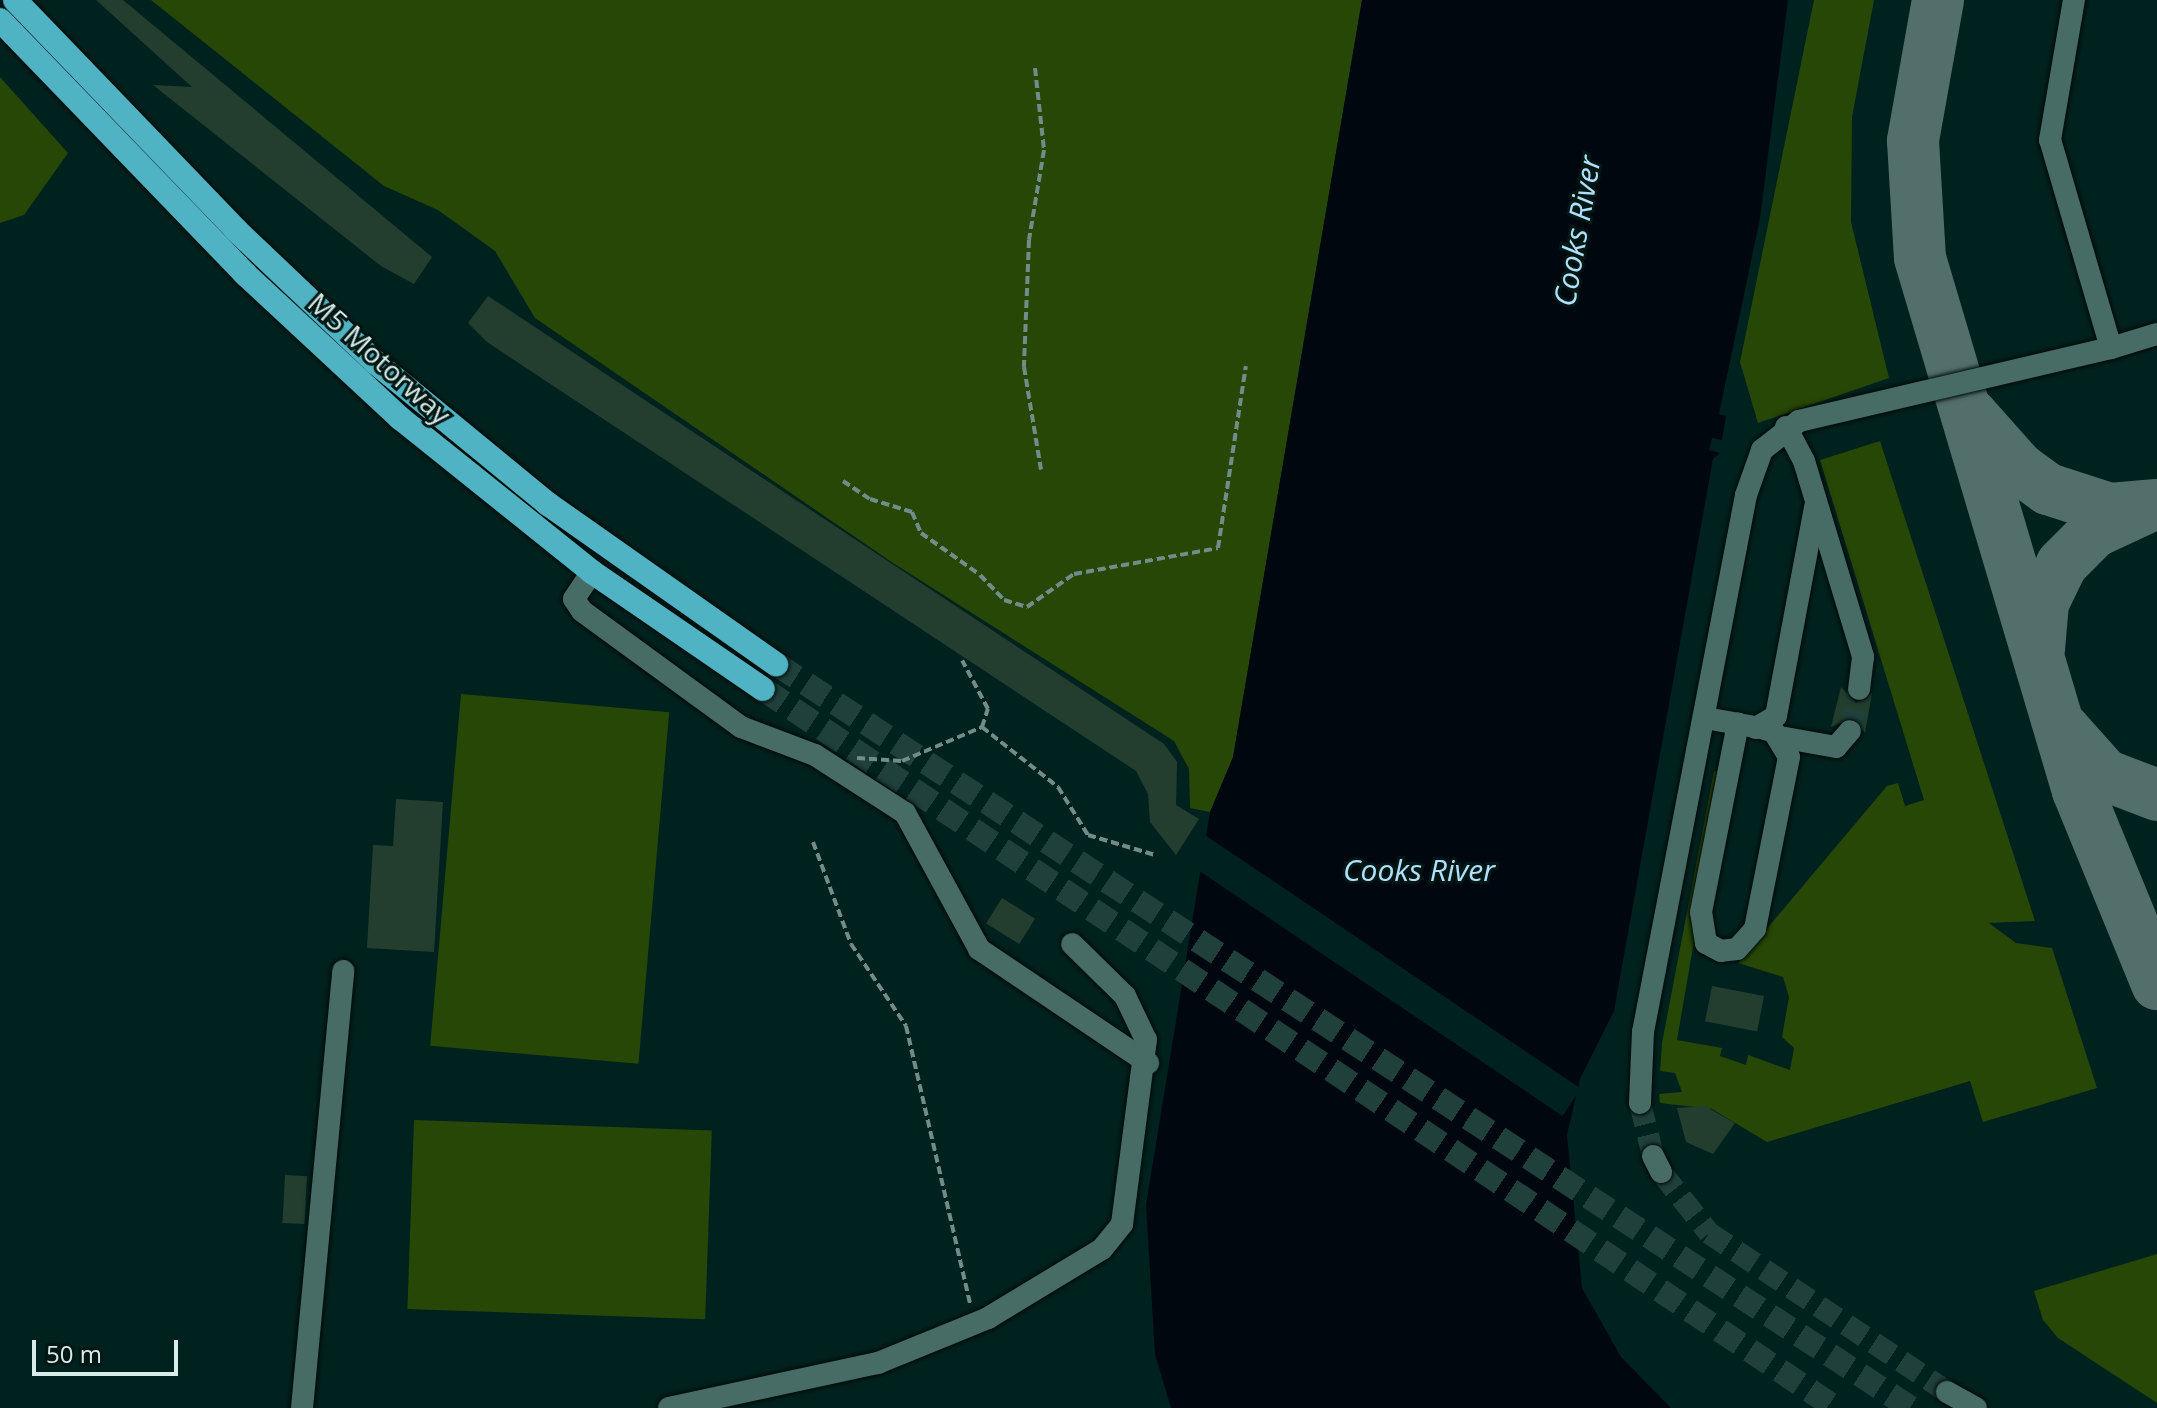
<!DOCTYPE html>
<html>
<head>
<meta charset="utf-8">
<style>
  body { margin:0 }
  #map { position:relative; width:2157px; height:1408px; overflow:hidden; background:#00221e; font-family:"Open Sans",sans-serif }
  div>[style] { position:absolute }
  [style*='--x'] { left:calc(var(--x)*1px); top:calc(var(--y)*1px); width:calc(var(--w)*1px); rotate:calc(var(--a)*1deg) }
  .green>* { inset:0; background:#274706; transform-origin:0 0 }
  .water>* { inset:0; background:#00070e }
  .pier>* { inset:0; background:#00221e; transform-origin:0 0 }
  .taxiway>* { height:52px; margin:-26px; padding:0 26px; transform-origin:26px; border-radius:26px; background:#526f6c }
  .building>* { inset:0; background:#233e2f; transform-origin:0 0 }
  .minor-tunnel>* { height:22px; margin-top:-11px; transform-origin:0; background:repeating-linear-gradient(90deg,#20403c 0 22px,transparent 0 33px) }
  .highway-tunnel>* { height:24px; margin-top:-12px; transform-origin:0; background:repeating-linear-gradient(90deg,#20403c 0 24px,transparent 0 36px) }
  .path>* { height:4px; margin-top:-2px; transform-origin:0; background:repeating-linear-gradient(90deg,#728d89 0 8px,transparent 0 12px) }
  .roads { filter:drop-shadow(0 0 2px #000a08) drop-shadow(0 0 2px #000a08) }
  .minor>* { height:22px; margin:-11px; padding:0 11px; transform-origin:11px; border-radius:11px; background:#476c66 }
  .highway>* { height:24px; margin:-12px; padding:0 12px; transform-origin:12px; border-radius:12px; background:#50b3c3 }
  span { translate:-50% -50%; white-space:nowrap; text-align:center; line-height:1.15; -webkit-text-stroke:6px #001714; paint-order:stroke }
  .street-label { font-size:28px; color:#d7ebe8 }
  .water-label { font-size:30px; color:#b1e0fe; font-style:italic }
  .scale { position:absolute; left:32px; top:1340px; width:146px; height:36px; box-sizing:border-box; border:4px solid #d7ebe8; border-top:0; padding-left:10px; font-size:24px; line-height:28px; white-space:nowrap; color:#d7ebe8; -webkit-text-stroke:6px #001714; paint-order:stroke }
</style>
</head>
<body>
<div id="map">
  <div class="green">
    <div style="clip-path:polygon(151px 0,1362px 0,1233px 758px,1210px 812px,1190px 808px,1189px 769px,1174px 741px,893px 563px,535px 318px,495px 251px,438px 210px,384px 186px)"></div>
    <div style="clip-path:polygon(1814px 0,1874px 0,1852px 117px,1851px 222px,1889px 378px,1758px 423px,1740px 362px)"></div>
    <div style="clip-path:polygon(0 77px,68px 153px,24px 215px,0 223px)"></div>
    <div style="clip-path:polygon(1880px 441px,2035px 921px,1989px 923px,2016px 943px,2052px 948px,2097px 1088px,1983px 1122px,1970px 1081px,1767px 1142px,1712px 1109px,1660px 1103px,1659px 1094px,1682px 1092px,1675px 1073px,1660px 1071px,1662px 1043px,1714px 771px,1723px 773px,1677px 1040px,1722px 1048px,1720px 1056px,1746px 1065px,1748px 1055px,1790px 1070px,1794px 1048px,1782px 1037px,1789px 997px,1783px 977px,1738px 963px,1887px 786px,1898px 783px,1905px 806px,1924px 800px,1820px 460px)"></div>
    <div style="left:461px;top:694px;width:209px;height:353px;rotate:5deg"></div>
    <div style="left:414px;top:1120px;width:298px;height:189px;rotate:2deg"></div>
    <div style="clip-path:polygon(2157px 1254px,2157px 1403px,2058px 1338px,2043px 1320px,2034px 1291px)"></div>
  </div>
  <div class="water">
    <div style="clip-path:polygon(1362px 0,1788px 0,1760px 218px,1719px 414px,1726px 416px,1722px 440px,1712px 438px,1709px 450px,1720px 453px,1713px 459px,1614px 1011px,1580px 1079px,1567px 1135px,1582px 1288px,1621px 1357px,1671px 1408px,1171px 1408px,1155px 1354px,1146px 1205px,1210px 812px,1233px 757px)"></div>
  </div>
  <div class="pier">
    <div style="left:1202px;top:833px;width:457px;height:33px;rotate:34deg"></div>
  </div>
  <div class="taxiway">
    <div style="--x:1938;--y:0;--w:143;--a:100.1"></div>
    <div style="--x:1913;--y:141;--w:117;--a:86.6"></div>
    <div style="--x:1920;--y:258;--w:556;--a:73.49"></div>
    <div style="--x:2078;--y:791;--w:209;--a:67.7"></div>
    <div style="--x:1971;--y:414;--w:72;--a:48.4"></div>
    <div style="--x:2019;--y:468;--w:36;--a:36"></div>
    <div style="--x:2048;--y:489;--w:65;--a:17.9"></div>
    <div style="--x:2110;--y:509;--w:47;--a:-4.9"></div>
    <div style="--x:2039;--y:649;--w:46;--a:-85"></div>
    <div style="--x:2043;--y:603;--w:43;--a:-64"></div>
    <div style="--x:2062;--y:564;--w:45;--a:-45"></div>
    <div style="--x:2094;--y:532;--w:54;--a:-25.1"></div>
    <div style="--x:2063;--y:728;--w:63;--a:48.2"></div>
    <div style="--x:2105;--y:775;--w:56;--a:21"></div>
  </div>
  <div class="building">
    <div style="clip-path:polygon(96px 0,123px 0,432px 257px,414px 284px,381px 266px,153px 85px,192px 87px)"></div>
    <div style="clip-path:polygon(488px 296px,1164px 744px,1177px 762px,1176px 805px,1199px 819px,1176px 855px,1150px 822px,1148px 794px,1136px 771px,487px 342px,468px 323px)"></div>
    <div style="clip-path:polygon(1841px 687px,1856px 703px,1872px 693px,1865px 733px,1852px 717px,1831px 727px)"></div>
    <div style="clip-path:polygon(396px 799px,443px 802px,434px 952px,367px 948px,373px 845px,393px 846px)"></div>
    <div style="left:1002px;top:898px;width:39px;height:30px;rotate:32deg"></div>
    <div style="left:1712px;top:986px;width:53px;height:36px;rotate:11deg"></div>
    <div style="clip-path:polygon(1705px 1106px,1735px 1123px,1713px 1154px,1686px 1142px,1677px 1108px)"></div>
    <div style="left:285px;top:1175px;width:22px;height:48px;rotate:3deg"></div>
  </div>
  <div class="minor-tunnel">
    <div style="--x:1850;--y:731;--w:43;--a:-77.9"></div>
    <div style="--x:1640;--y:1103;--w:55;--a:76.2"></div>
    <div style="--x:1661;--y:1172;--w:78;--a:51.8"></div>
    <div style="--x:1709;--y:1233;--w:286;--a:33.7"></div>
  </div>
  <div class="highway-tunnel">
    <div style="--x:776;--y:664;--w:1357;--a:33.25"></div>
    <div style="--x:763;--y:689;--w:1292;--a:33.83"></div>
  </div>
  <div class="path">
    <div style="--x:1035;--y:68;--w:82;--a:83.7"></div>
    <div style="--x:1044;--y:150;--w:91;--a:99.5"></div>
    <div style="--x:1029;--y:240;--w:127;--a:92.3"></div>
    <div style="--x:1024;--y:367;--w:104;--a:80.6"></div>
    <div style="--x:843;--y:481;--w:32;--a:34"></div>
    <div style="--x:870;--y:499;--w:44;--a:17.2"></div>
    <div style="--x:912;--y:512;--w:23;--a:67"></div>
    <div style="--x:921;--y:533;--w:72;--a:35.4"></div>
    <div style="--x:980;--y:575;--w:35;--a:46"></div>
    <div style="--x:1004;--y:600;--w:24;--a:17"></div>
    <div style="--x:1027;--y:607;--w:57;--a:-35.1"></div>
    <div style="--x:1074;--y:574;--w:146;--a:-10.2"></div>
    <div style="--x:1218;--y:548;--w:184;--a:-81.3"></div>
    <div style="--x:982;--y:727;--w:97;--a:38.3"></div>
    <div style="--x:1058;--y:787;--w:57;--a:58"></div>
    <div style="--x:1088;--y:835;--w:70;--a:16.6"></div>
    <div style="--x:857;--y:758;--w:45;--a:3.8"></div>
    <div style="--x:902;--y:761;--w:87;--a:-23"></div>
    <div style="--x:982;--y:727;--w:19;--a:-72"></div>
    <div style="--x:988;--y:709;--w:55;--a:-118"></div>
    <div style="--x:813;--y:842;--w:109;--a:69.6"></div>
    <div style="--x:851;--y:944;--w:99;--a:56.1"></div>
    <div style="--x:906;--y:1026;--w:285;--a:77"></div>
  </div>
  <div class="roads">
    <div class="minor">
      <div style="--x:2111;--y:348;--w:48;--a:-16.9"></div>
      <div style="--x:1786;--y:427;--w:38;--a:62"></div>
      <div style="--x:1804;--y:461;--w:205;--a:73.2"></div>
      <div style="--x:1863;--y:657;--w:32;--a:97"></div>
      <div style="--x:592;--y:572;--w:32;--a:124"></div>
      <div style="--x:574;--y:599;--w:14;--a:56"></div>
      <div style="--x:582;--y:611;--w:197;--a:36.1"></div>
      <div style="--x:741;--y:727;--w:79;--a:20.7"></div>
      <div style="--x:815;--y:755;--w:107;--a:32.8"></div>
      <div style="--x:905;--y:813;--w:155;--a:61.4"></div>
      <div style="--x:979;--y:949;--w:204;--a:34"></div>
      <div style="--x:1705;--y:718;--w:34;--a:10"></div>
      <div style="--x:1738;--y:724;--w:27;--a:10"></div>
      <div style="--x:1765;--y:729;--w:9;--a:18"></div>
      <div style="--x:1774;--y:732;--w:29;--a:59"></div>
      <div style="--x:1789;--y:757;--w:175;--a:101.2"></div>
      <div style="--x:1755;--y:929;--w:27;--a:132"></div>
      <div style="--x:1737;--y:949;--w:16;--a:173"></div>
      <div style="--x:1721;--y:951;--w:17;--a:-152"></div>
      <div style="--x:1706;--y:943;--w:31;--a:-99"></div>
      <div style="--x:1701;--y:912;--w:192;--a:-78.9"></div>
      <div style="--x:1756;--y:728;--w:23;--a:-31"></div>
      <div style="--x:1776;--y:716;--w:213;--a:-79.4"></div>
      <div style="--x:1780;--y:737;--w:57;--a:10.1"></div>
      <div style="--x:1836;--y:747;--w:21;--a:-49"></div>
      <div style="--x:1640;--y:1103;--w:71;--a:-87.6"></div>
      <div style="--x:1643;--y:1032;--w:547;--a:-79.14"></div>
      <div style="--x:1746;--y:495;--w:48;--a:-70.4"></div>
      <div style="--x:1762;--y:450;--w:47;--a:-38.1"></div>
      <div style="--x:1799;--y:421;--w:320;--a:-13.2"></div>
      <div style="--x:2111;--y:348;--w:217;--a:-106.3"></div>
      <div style="--x:2050;--y:140;--w:142;--a:-80.3"></div>
      <div style="--x:1653;--y:1156;--w:18;--a:63"></div>
      <div style="--x:1947;--y:1392;--w:33;--a:29"></div>
      <div style="--x:302;--y:1408;--w:439;--a:-84.6"></div>
      <div style="--x:669;--y:1408;--w:214;--a:-12.2"></div>
      <div style="--x:878;--y:1363;--w:119;--a:-22.2"></div>
      <div style="--x:988;--y:1318;--w:133;--a:-31.2"></div>
      <div style="--x:1102;--y:1249;--w:32;--a:-51"></div>
      <div style="--x:1122;--y:1224;--w:186;--a:-82.6"></div>
      <div style="--x:1146;--y:1040;--w:49;--a:-115.5"></div>
      <div style="--x:1125;--y:996;--w:74;--a:-135.5"></div>
    </div>
    <div class="highway">
      <div style="--x:15;--y:0;--w:319;--a:46.1"></div>
      <div style="--x:236;--y:230;--w:192;--a:43.5"></div>
      <div style="--x:375;--y:362;--w:224;--a:39.4"></div>
      <div style="--x:548;--y:504;--w:279;--a:35.1"></div>
      <div style="--x:0;--y:20;--w:353;--a:46"></div>
      <div style="--x:245;--y:274;--w:212;--a:42.9"></div>
      <div style="--x:400;--y:418;--w:246;--a:38.7"></div>
      <div style="--x:592;--y:572;--w:207;--a:34.4"></div>
    </div>
  </div>
  <div class="street-label">
    <span style="left:380px;top:358px;rotate:42deg">M5 Motorway</span>
  </div>
  <div class="water-label">
    <span style="left:1577px;top:231px;rotate:-80deg">Cooks River</span>
    <span style="left:1419px;top:870px">Cooks River</span>
  </div>
  <div class="scale">50 m</div>
</div>
</body>
</html>
